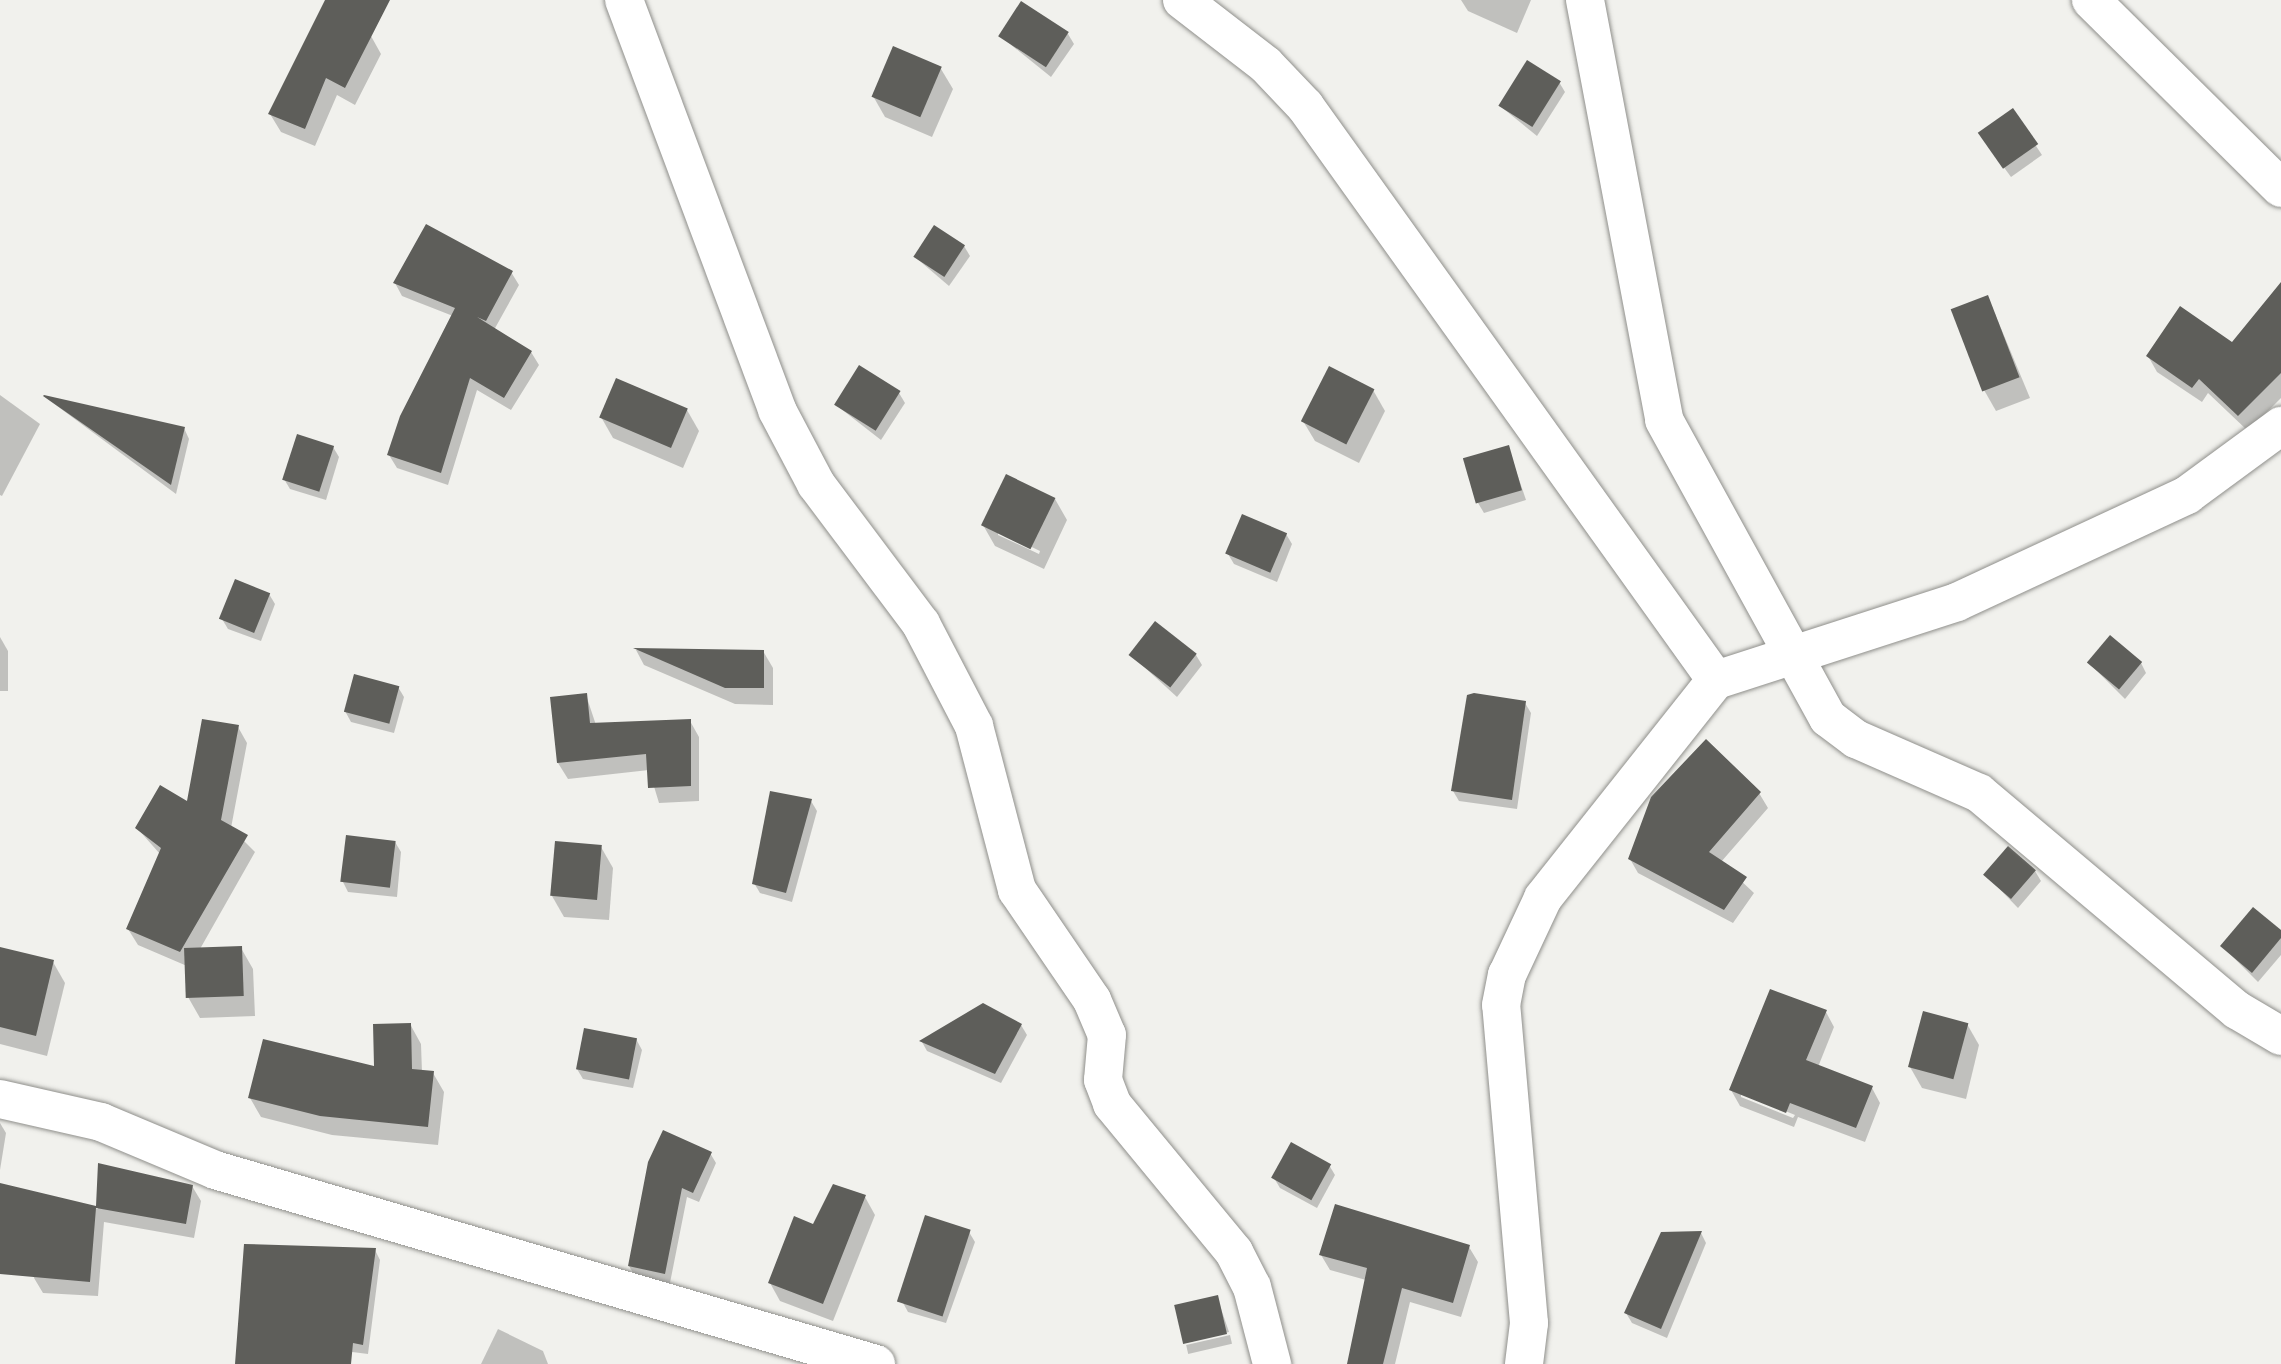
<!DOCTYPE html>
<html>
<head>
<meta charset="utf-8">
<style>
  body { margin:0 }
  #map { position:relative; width:2281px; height:1364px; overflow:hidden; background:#f1f1ed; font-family:Quicksand,sans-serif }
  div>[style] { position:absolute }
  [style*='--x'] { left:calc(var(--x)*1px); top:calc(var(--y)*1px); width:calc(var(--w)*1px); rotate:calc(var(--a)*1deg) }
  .shadow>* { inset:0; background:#0003; transform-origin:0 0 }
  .building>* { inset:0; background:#5e5e5a; transform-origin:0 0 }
  .roads { filter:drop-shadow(0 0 2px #8f8f8b) drop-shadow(0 0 2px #8f8f8b) }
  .street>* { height:38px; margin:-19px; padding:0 19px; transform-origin:19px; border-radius:19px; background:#fff }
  span { translate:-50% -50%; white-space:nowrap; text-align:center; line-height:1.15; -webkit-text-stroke:7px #fffffe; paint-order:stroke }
</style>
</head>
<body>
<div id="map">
  <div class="shadow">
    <div style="clip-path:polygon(1461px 0,1531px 0,1517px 33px,1468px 11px)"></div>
    <div style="clip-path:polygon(1068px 34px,1074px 44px,1051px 77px,1000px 36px)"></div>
    <div style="clip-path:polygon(371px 36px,381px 54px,355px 105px,337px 95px,315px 146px,281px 132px,270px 114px)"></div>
    <div style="clip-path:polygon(941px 69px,953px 89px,932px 137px,885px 117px,873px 96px)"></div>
    <div style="clip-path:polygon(1559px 82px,1565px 92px,1537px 136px,1500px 106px)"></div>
    <div style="clip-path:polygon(2012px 110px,2042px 155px,2011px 177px,1986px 143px)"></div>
    <div style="clip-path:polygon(964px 246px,970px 256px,949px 286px,915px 257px)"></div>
    <div style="clip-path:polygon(511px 272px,519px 285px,494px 330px,531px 352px,539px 365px,511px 410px,477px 390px,448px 485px,397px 468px,389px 455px,453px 316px,402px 296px,395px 283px)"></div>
    <div style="clip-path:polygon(1988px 297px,2030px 398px,1996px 411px,1984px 390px)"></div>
    <div style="clip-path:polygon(2281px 315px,2281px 398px,2248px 431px,2208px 393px,2202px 402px,2157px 372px,2148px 356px,2233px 344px)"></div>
    <div style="clip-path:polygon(1373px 390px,1385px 411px,1359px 463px,1315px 441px,1303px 421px)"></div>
    <div style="clip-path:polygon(899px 393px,905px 403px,881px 440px,836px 405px)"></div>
    <div style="clip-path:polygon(0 395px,40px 424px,2px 496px,0 495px)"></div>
    <div style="clip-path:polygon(45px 397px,184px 428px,189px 439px,176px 494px)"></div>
    <div style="clip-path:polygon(687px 410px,699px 431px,683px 468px,613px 438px,601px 417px)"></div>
    <div style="clip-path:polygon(333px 447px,339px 457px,326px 500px,290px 489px,284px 479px)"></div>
    <div style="clip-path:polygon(1508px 447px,1526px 500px,1484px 513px,1478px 503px)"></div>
    <div style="clip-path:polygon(evenodd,1055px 499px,1067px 520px,1044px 569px,995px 546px,983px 525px,1055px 499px,998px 531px,1040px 551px,1039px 554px,998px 535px,998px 531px)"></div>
    <div style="clip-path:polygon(1286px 534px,1292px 544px,1277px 582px,1234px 564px,1228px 554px)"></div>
    <div style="clip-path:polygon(269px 594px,275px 604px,261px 641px,228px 629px,222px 619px)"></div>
    <div style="clip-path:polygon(0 637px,8px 651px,8px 691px,0 691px)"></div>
    <div style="clip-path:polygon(636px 650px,763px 651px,773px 668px,773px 705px,735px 704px,644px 665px)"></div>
    <div style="clip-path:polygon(1131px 655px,1196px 655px,1202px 665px,1177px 697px)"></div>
    <div style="clip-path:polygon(2089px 663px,2141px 663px,2146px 673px,2125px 699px)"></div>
    <div style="clip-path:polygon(398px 687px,404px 697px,394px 733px,351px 722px,345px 711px)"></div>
    <div style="clip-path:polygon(586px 695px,596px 725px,690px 721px,699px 737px,699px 801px,659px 803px,649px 770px,568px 779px,558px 763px,552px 699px)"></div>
    <div style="clip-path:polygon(1525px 703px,1531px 713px,1517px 809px,1459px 801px,1453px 791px)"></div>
    <div style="clip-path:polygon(238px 727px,247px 743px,231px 828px,255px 852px,200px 949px,241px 948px,253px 969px,255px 1016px,200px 1018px,188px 997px,187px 966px,138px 945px,128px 929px,160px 854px,137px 828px,188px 803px)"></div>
    <div style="clip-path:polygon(1759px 793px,1768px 808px,1721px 862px,1754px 893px,1733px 923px,1638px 873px,1630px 859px)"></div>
    <div style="clip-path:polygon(811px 801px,817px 811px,792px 902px,760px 893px,754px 883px)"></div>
    <div style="clip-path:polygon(395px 842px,401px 852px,397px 897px,348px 892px,343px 882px)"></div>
    <div style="clip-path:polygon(601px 847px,613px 868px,609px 920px,564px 917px,552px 896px)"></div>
    <div style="clip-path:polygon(2035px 871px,2041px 881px,2018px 908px,1986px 875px)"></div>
    <div style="clip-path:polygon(2281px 932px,2281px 955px,2258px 982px,2222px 946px)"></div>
    <div style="clip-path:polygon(53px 962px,65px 983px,47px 1056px,0 1044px,0 972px)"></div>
    <div style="clip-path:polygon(evenodd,1826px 1012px,1834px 1027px,1818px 1067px,1872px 1088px,1880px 1103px,1865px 1142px,1798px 1117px,1794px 1127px,1740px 1106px,1731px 1090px,1826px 1012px,1741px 1093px,1795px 1115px,1793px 1118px,1741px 1097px,1741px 1093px)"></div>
    <div style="clip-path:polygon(410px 1024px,421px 1044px,422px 1072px,433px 1073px,444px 1092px,438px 1145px,332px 1135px,261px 1117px,250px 1098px,376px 1068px)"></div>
    <div style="clip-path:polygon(1967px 1024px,1979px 1045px,1966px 1099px,1922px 1088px,1910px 1067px)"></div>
    <div style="clip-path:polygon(1021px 1025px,1027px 1035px,1001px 1083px,927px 1051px,922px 1042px)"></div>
    <div style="clip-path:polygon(636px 1039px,642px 1050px,633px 1088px,583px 1079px,577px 1069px)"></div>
    <div style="clip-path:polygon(0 1123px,6px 1133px,0 1170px)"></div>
    <div style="clip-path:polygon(710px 1153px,716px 1163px,699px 1202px,687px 1197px,670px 1283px,635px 1276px,629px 1266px,650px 1163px)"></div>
    <div style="clip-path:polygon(1329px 1165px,1335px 1175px,1317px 1208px,1280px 1188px,1274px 1178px)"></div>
    <div style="clip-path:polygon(100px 1166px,192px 1186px,201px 1201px,194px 1238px,104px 1222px,98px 1296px,43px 1293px,34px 1278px,37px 1246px,0 1237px,0 1184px,98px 1209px)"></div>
    <div style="clip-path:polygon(865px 1197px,875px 1215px,833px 1321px,780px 1301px,770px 1283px)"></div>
    <div style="clip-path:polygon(969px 1232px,975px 1242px,946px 1323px,908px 1312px,902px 1301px)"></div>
    <div style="clip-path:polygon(1701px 1233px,1706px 1243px,1667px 1338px,1632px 1323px,1626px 1313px)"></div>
    <div style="clip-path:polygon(1469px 1247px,1478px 1262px,1461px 1317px,1410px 1302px,1395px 1364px,1349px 1364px,1366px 1280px,1330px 1270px,1321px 1255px)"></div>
    <div style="clip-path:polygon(375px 1250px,380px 1260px,368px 1354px,281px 1343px,277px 1364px,237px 1364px)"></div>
    <div style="clip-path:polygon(1217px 1297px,1229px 1332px,1186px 1343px)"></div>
    <div style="clip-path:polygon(498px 1329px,543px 1351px,548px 1364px,481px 1364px)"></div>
    <div style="left:1230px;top:1335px;width:9px;height:45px;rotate:77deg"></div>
  </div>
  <div class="building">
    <div style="clip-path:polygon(325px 0,390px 0,345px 88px,326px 78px,305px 129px,268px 114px)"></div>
    <div style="left:1021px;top:1px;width:57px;height:42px;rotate:33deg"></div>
    <div style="left:893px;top:46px;width:53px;height:55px;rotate:23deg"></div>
    <div style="left:1527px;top:60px;width:40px;height:54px;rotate:32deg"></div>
    <div style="left:2013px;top:108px;width:44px;height:43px;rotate:55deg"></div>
    <div style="clip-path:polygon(426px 224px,513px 271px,486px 321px,477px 317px,532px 351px,504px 398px,470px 378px,441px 473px,387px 455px,400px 416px,455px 308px,393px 283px)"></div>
    <div style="left:934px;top:225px;width:37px;height:38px;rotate:33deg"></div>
    <div style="clip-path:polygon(2281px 282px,2281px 373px,2238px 416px,2199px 379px,2192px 388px,2146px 356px,2180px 306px,2232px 342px)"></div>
    <div style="left:1988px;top:295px;width:88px;height:40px;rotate:69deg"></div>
    <div style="left:859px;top:365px;width:49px;height:47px;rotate:32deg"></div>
    <div style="left:1329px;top:366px;width:51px;height:62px;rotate:27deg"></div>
    <div style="left:616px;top:378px;width:78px;height:43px;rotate:23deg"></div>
    <div style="clip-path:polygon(44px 395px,185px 427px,171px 485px,43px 396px)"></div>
    <div style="left:297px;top:434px;width:39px;height:48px;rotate:18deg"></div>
    <div style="left:1509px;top:445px;width:47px;height:48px;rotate:74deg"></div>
    <div style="left:1006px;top:474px;width:55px;height:57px;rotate:26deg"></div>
    <div style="left:1242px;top:514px;width:49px;height:43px;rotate:23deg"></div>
    <div style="left:235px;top:579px;width:38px;height:43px;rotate:22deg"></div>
    <div style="left:1155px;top:621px;width:53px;height:43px;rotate:38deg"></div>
    <div style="left:2110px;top:635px;width:42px;height:36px;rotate:40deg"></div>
    <div style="clip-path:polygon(633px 648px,764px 650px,764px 688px,725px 688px)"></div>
    <div style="left:354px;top:674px;width:47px;height:39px;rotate:15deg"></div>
    <div style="clip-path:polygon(587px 693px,590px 723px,691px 719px,691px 786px,648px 788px,646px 754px,557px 763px,550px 697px)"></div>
    <div style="clip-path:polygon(1474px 693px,1526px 701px,1512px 800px,1451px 791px,1467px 695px)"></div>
    <div style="clip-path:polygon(202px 719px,239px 725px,221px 820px,248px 835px,180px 952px,126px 929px,161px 848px,135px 828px,160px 785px,187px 801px)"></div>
    <div style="clip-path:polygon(1706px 739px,1761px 792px,1709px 852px,1747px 877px,1724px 910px,1628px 859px,1651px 797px)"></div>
    <div style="clip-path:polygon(770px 791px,812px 799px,786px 893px,752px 884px)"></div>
    <div style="left:346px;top:835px;width:50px;height:47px;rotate:7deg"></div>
    <div style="left:555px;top:841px;width:47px;height:55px;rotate:5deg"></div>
    <div style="left:2008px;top:846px;width:37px;height:38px;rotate:41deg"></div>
    <div style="clip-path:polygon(2253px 907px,2281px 930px,2281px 938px,2252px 973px,2220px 946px)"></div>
    <div style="left:242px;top:946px;width:50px;height:58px;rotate:88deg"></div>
    <div style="clip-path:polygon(0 947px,54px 960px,36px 1036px,0 1027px)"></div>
    <div style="clip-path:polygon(1770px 989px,1827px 1010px,1806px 1060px,1873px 1086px,1856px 1128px,1790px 1103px,1786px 1113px,1729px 1090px)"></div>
    <div style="clip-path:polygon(983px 1003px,1022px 1024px,995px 1074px,919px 1041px)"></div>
    <div style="left:1923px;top:1011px;width:47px;height:58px;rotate:15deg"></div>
    <div style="clip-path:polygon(411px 1023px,412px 1069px,434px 1071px,428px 1127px,320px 1116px,248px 1098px,263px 1039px,374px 1066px,373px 1024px)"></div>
    <div style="left:584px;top:1028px;width:54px;height:42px;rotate:11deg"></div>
    <div style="clip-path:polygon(663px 1130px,712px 1152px,693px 1193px,682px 1188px,665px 1274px,628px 1266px,648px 1162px)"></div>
    <div style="left:1291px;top:1142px;width:46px;height:41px;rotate:29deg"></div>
    <div style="clip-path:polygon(98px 1163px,193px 1185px,186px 1224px,96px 1208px,90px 1282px,0 1274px,0 1183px,96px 1206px)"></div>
    <div style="clip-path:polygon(833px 1184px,866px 1195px,823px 1304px,768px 1283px,794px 1216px,813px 1224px)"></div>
    <div style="clip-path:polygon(1335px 1204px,1470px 1245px,1453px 1303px,1402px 1288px,1383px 1364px,1347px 1364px,1367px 1268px,1319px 1255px)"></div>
    <div style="left:925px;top:1215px;width:48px;height:91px;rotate:18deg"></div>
    <div style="clip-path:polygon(1702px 1231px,1661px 1329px,1624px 1313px,1661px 1232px)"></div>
    <div style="clip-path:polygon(244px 1244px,376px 1248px,363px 1345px,353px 1343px,351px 1364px,235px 1364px)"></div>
    <div style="left:1218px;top:1295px;width:40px;height:45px;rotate:77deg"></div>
  </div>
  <div class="roads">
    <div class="street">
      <div style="--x:624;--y:0;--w:438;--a:69.5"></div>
      <div style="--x:777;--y:410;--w:84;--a:62.2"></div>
      <div style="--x:816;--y:484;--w:175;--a:53.1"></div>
      <div style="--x:921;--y:624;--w:115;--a:62.5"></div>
      <div style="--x:974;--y:726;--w:170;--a:75.3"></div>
      <div style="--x:1017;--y:890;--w:133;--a:55.7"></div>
      <div style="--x:1092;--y:1000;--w:38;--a:67"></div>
      <div style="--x:1107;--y:1035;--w:45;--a:95.1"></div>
      <div style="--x:1103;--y:1080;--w:26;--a:69"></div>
      <div style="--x:1112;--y:1104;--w:192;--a:50.5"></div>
      <div style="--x:1234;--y:1252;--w:39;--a:63"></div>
      <div style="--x:1252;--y:1287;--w:80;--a:75.4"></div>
      <div style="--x:1182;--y:0;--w:106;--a:37.7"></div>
      <div style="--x:1266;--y:65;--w:57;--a:46.4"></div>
      <div style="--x:1305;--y:106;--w:706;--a:54.4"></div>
      <div style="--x:1585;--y:0;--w:427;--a:79.3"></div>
      <div style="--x:1664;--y:420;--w:340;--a:61.2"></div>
      <div style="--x:1828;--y:718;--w:35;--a:37"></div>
      <div style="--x:1856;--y:739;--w:134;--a:23.7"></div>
      <div style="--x:1979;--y:793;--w:337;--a:40.1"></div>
      <div style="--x:2237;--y:1010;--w:51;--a:30.6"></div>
      <div style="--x:2091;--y:0;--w:267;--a:44.7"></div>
      <div style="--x:0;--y:1099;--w:104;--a:12.8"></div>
      <div style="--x:101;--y:1122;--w:124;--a:22.8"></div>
      <div style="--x:215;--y:1170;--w:689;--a:16.36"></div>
      <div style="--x:1524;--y:1364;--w:41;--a:-83"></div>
      <div style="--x:1529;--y:1323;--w:319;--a:-95"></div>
      <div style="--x:1501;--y:1005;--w:31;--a:-79"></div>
      <div style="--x:1507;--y:975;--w:85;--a:-64.9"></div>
      <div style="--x:1543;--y:898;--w:278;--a:-51.6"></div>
      <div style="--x:1716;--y:680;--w:253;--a:-17.9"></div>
      <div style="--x:1957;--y:602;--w:254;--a:-24.9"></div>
      <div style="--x:2187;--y:495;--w:117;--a:-36.3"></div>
    </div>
  </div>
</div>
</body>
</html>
